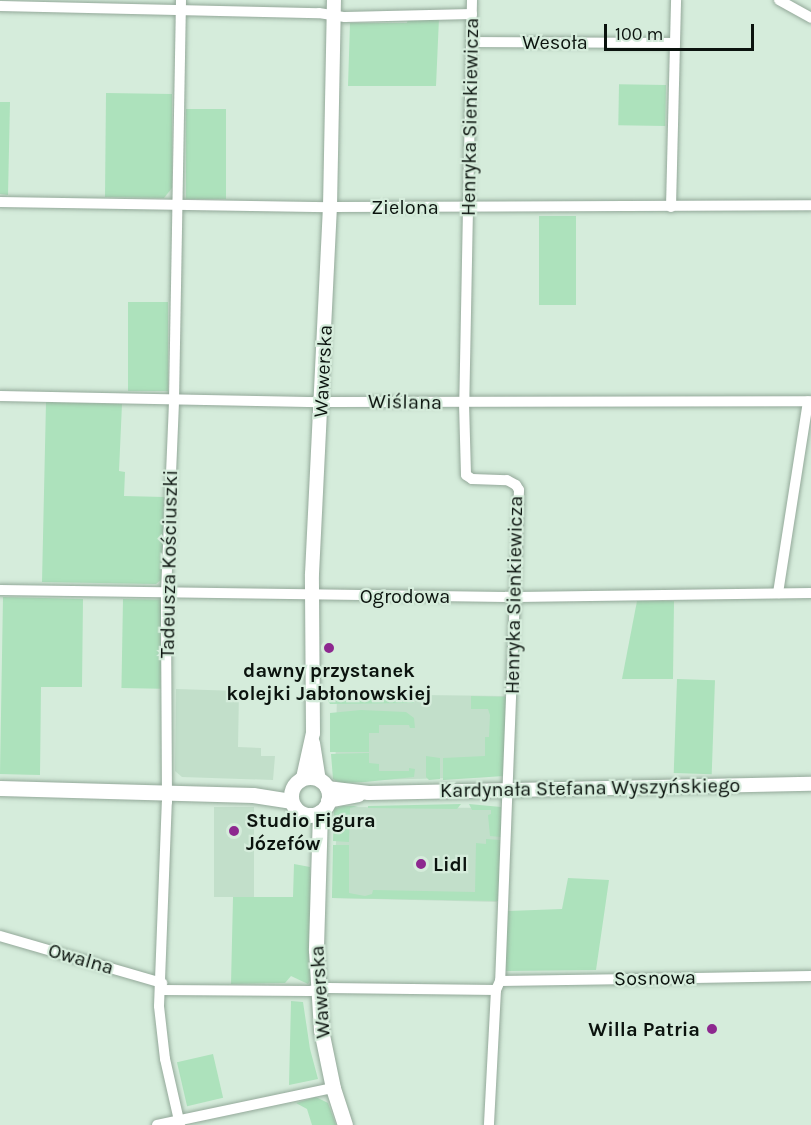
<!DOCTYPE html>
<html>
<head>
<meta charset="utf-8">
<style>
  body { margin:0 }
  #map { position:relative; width:811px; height:1125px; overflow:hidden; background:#d5ecdb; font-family:Karla,sans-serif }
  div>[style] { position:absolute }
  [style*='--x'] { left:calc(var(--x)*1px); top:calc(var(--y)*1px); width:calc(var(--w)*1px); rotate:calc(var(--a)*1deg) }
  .built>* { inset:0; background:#c2dfca; transform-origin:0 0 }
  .green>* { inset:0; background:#ade2bc; transform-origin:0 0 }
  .roads { filter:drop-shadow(0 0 2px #93a899) drop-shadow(0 0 2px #93a899) }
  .minor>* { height:10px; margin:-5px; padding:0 5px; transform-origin:5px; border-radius:5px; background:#fff }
  .tertiary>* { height:14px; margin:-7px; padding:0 7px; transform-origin:7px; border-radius:7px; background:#fff }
  .secondary>* { height:15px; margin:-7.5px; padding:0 7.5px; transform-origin:7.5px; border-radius:7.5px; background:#fff }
  .secondary>.ring { margin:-7.5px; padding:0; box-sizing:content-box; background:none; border:15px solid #fff; border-radius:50% }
  .dots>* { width:16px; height:16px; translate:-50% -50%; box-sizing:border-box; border:3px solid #d5ecdb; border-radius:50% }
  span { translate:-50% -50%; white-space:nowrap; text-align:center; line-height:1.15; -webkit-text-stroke:4.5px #d5ecdb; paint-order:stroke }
  .street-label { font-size:20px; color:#0b130e }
  .poi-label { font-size:20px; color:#0b130e; font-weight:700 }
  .left { translate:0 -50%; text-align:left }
  .right { translate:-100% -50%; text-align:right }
  .scale { position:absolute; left:604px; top:24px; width:150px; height:27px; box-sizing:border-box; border:3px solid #0b130e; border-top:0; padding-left:8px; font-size:18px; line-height:21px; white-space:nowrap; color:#0b130e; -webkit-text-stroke:4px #d5ecdb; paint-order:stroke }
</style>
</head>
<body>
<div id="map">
  <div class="built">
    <div style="clip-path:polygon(176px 689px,239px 691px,238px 747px,261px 748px,261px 756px,275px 756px,273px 780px,182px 777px,175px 771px)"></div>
    <div style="clip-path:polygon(337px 694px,505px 696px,500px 764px,488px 777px,335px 781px)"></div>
    <div style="left:214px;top:807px;width:40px;height:90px"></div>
    <div style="clip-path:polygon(347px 807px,501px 808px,497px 902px,332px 898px,338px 815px)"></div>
  </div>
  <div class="green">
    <div style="clip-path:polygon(439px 18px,436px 86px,348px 86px,350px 23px,407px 23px,408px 19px)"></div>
    <div style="left:666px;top:85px;width:41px;height:47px;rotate:91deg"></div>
    <div style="clip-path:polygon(106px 93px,172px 94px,172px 188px,164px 198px,105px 197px)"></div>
    <div style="clip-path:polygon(0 102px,10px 102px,8px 195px,0 194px)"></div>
    <div style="left:186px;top:109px;width:40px;height:90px"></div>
    <div style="left:539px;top:216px;width:37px;height:89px"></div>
    <div style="left:128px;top:302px;width:40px;height:89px"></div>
    <div style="clip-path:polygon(46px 402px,122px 404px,119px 471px,125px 472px,124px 496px,164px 497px,163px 578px,156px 584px,42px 582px)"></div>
    <div style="clip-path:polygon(3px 597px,83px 599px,82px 687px,41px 687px,40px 775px,0 774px)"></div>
    <div style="left:123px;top:599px;width:39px;height:89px;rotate:1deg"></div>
    <div style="clip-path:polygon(637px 601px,674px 601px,673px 679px,622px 679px)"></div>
    <div style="left:677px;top:679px;width:38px;height:94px;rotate:2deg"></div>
    <div style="clip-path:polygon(323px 692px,414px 695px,414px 703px,330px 704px)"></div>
    <div style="clip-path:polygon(471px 696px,508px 697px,504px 776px,443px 780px,443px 758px,485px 756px,485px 737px,489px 737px,490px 715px,488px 709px,471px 709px)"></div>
    <div style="clip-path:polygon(361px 710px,406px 712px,414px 718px,415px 728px,410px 728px,409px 725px,379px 725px,379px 733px,369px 733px,369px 752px,330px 752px,330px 713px)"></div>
    <div style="clip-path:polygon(369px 753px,369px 763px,379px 764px,379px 771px,409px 771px,409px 768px,415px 769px,414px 777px,365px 782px,341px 783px,333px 779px,331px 754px)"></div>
    <div style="clip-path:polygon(426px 756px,440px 758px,440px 779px,429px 780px,426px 777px)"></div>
    <div style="clip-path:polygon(461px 804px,457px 809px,368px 808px,368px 806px)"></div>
    <div style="clip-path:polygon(469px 804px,501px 807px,501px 837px,490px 836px,488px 815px,491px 814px,491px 810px,472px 810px)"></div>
    <div style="clip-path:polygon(342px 806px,358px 806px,350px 808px,349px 842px,333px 841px,334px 809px)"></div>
    <div style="clip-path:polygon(486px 839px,501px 840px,498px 901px,332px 898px,333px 845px,349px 845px,349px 893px,365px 896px,372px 894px,373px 890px,475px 892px,476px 843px,486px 844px)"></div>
    <div style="clip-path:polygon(294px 864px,310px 867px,312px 978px,308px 984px,291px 976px,285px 983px,231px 984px,233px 897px,293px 897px)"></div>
    <div style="clip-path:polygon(568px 878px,609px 880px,596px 970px,505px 971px,508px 911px,562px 909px)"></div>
    <div style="clip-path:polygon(291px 1001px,303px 1002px,310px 1049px,318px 1079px,289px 1085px)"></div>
    <div style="left:213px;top:1054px;width:45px;height:37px;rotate:77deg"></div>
    <div style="clip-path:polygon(316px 1097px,328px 1103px,336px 1125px,312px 1125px,307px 1109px,296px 1103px)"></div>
  </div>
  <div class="roads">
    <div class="minor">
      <div style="--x:472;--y:0;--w:403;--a:91.1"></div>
      <div style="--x:464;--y:403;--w:72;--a:88.4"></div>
      <div style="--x:466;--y:475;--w:7;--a:34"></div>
      <div style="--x:472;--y:479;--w:35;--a:2"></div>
      <div style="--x:507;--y:480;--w:10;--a:29"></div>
      <div style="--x:516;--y:485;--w:6;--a:59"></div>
      <div style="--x:519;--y:490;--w:491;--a:92.2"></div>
      <div style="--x:500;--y:981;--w:10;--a:114"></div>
      <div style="--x:496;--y:990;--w:135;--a:93"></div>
      <div style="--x:779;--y:0;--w:37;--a:29"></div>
      <div style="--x:0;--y:6;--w:319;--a:1.3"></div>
      <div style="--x:319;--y:13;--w:26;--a:9"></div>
      <div style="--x:345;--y:17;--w:127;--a:-1.4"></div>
      <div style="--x:472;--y:42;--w:203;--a:0.3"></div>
      <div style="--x:0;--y:202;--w:330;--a:0.9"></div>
      <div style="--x:330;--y:207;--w:481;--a:-0.2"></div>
      <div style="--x:671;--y:207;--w:207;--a:-88.6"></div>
      <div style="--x:0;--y:396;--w:321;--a:1.1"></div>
      <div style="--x:321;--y:402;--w:490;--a:-0.1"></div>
      <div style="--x:0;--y:590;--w:517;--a:0.78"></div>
      <div style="--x:517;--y:597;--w:294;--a:-0.8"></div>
      <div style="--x:778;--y:593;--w:194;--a:-81.1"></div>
      <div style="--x:0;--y:936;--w:169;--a:16.2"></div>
      <div style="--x:500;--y:981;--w:311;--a:-0.9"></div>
      <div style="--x:161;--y:990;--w:149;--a:0.4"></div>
      <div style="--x:310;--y:991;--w:18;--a:-9"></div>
      <div style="--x:328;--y:988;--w:168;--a:0.7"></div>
      <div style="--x:157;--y:1125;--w:180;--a:-11.9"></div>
      <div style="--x:180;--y:1125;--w:68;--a:-102.8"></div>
      <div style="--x:165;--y:1059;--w:53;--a:-96.5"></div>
      <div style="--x:159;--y:1006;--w:204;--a:-87.8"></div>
      <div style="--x:167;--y:802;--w:209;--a:-90.3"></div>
      <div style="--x:166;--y:593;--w:192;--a:-87.6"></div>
      <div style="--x:174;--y:401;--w:401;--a:-89"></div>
    </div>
    <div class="tertiary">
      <div style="--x:313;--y:743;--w:36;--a:81"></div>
      <div style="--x:303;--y:778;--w:46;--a:-77.5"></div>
      <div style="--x:313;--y:733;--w:159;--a:-90.4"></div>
      <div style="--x:312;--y:574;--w:367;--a:-87.2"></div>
      <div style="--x:330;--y:207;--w:207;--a:-88.9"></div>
      <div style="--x:327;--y:788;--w:42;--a:6.8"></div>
      <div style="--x:369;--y:793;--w:442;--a:-1.2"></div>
      <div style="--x:328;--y:801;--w:31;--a:-11"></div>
    </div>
    <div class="secondary">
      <div class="ring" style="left:291px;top:777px;width:23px;height:23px"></div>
      <div style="--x:0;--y:788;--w:253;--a:1.6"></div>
      <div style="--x:253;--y:795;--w:38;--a:9"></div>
      <div style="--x:320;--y:812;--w:138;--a:91.7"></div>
      <div style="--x:316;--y:950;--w:80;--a:86.4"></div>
      <div style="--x:321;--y:1030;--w:59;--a:78.3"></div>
      <div style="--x:333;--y:1088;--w:39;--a:72"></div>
    </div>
  </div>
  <div class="dots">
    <div style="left:329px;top:648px;background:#8d288f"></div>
    <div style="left:234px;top:831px;background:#8d288f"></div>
    <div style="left:421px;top:864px;background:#8d288f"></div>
    <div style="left:712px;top:1029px;background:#8d288f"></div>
  </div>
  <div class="street-label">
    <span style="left:555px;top:42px">Wesoła</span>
    <span style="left:470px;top:117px;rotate:-89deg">Henryka Sienkiewicza</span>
    <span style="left:405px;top:207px">Zielona</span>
    <span style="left:323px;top:371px;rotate:-87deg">Wawerska</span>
    <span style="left:405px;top:402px;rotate:1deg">Wiślana</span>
    <span style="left:169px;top:564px;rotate:-89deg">Tadeusza Kościuszki</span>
    <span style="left:514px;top:595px;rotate:-89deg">Henryka Sienkiewicza</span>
    <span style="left:405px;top:596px">Ogrodowa</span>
    <span style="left:590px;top:788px;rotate:-1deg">Kardynała Stefana Wyszyńskiego</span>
    <span style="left:81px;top:959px;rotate:16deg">Owalna</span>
    <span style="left:655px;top:978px;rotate:-1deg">Sosnowa</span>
    <span style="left:320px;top:992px;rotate:-94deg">Wawerska</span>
  </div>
  <div class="poi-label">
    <span style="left:329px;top:682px">dawny przystanek<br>kolejki Jabłonowskiej</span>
    <span class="left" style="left:246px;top:832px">Studio Figura<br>Józefów</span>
    <span class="left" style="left:433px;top:864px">Lidl</span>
    <span class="right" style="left:700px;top:1029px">Willa Patria</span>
  </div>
  <div class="scale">100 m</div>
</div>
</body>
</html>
